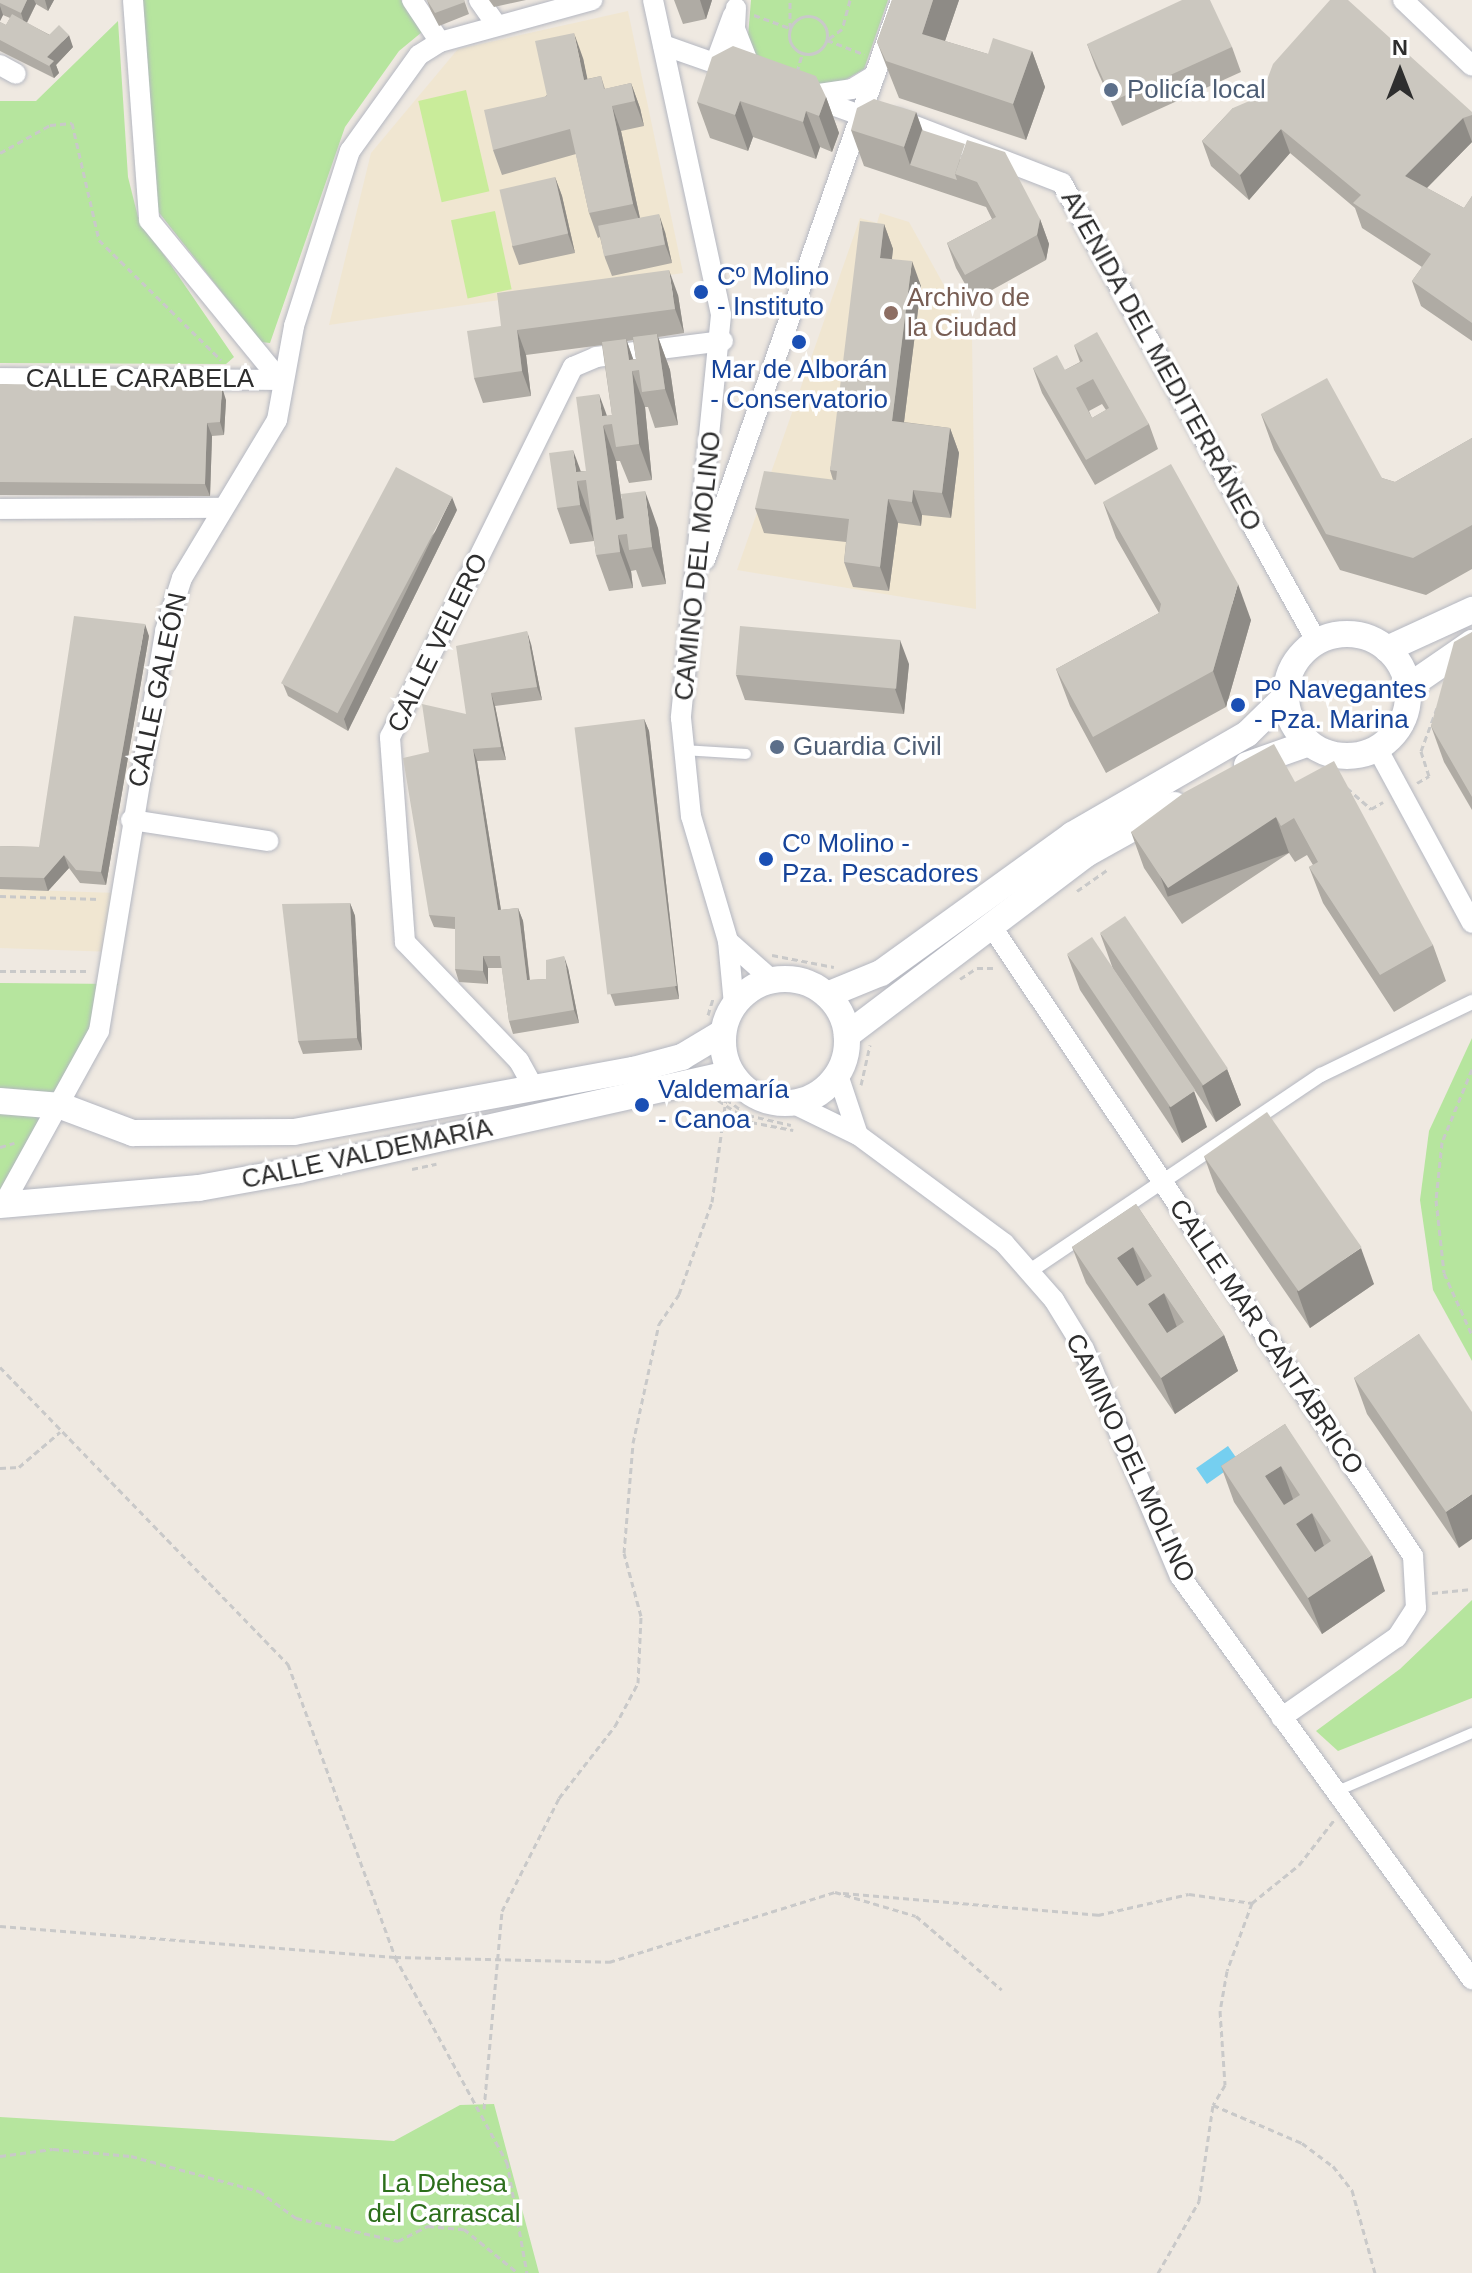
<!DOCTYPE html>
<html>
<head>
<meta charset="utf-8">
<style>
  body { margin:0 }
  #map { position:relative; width:1472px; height:2273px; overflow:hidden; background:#efe9e1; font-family:Helvetica,sans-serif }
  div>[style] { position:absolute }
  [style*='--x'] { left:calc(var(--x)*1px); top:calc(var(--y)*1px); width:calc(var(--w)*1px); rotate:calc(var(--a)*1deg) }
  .education>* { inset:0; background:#f0e6d1; transform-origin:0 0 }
  .green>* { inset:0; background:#b6e59e }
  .pitch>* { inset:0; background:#c9ec9a; transform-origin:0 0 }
  .water>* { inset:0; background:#75cff0; transform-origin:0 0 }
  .path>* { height:3px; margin-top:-1.5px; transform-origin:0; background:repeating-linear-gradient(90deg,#c9c9c9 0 6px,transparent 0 10px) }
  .path>.ring { margin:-1.5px; padding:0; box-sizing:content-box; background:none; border:3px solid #c9c9c9; border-radius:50% }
  .roads { filter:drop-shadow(0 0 2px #b4b7c1) drop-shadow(0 0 2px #b4b7c1) }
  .service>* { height:10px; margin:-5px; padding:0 5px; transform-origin:5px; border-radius:5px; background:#fff }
  .pedestrian>* { height:14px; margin:-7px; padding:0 7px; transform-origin:7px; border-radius:7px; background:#fff }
  .minor>* { height:20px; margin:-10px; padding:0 10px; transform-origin:10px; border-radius:10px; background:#fff }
  .secondary>* { height:26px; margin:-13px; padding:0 13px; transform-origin:13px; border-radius:13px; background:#fff }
  .secondary>.ring { margin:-13px; padding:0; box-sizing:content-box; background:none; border:26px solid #fff; border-radius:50% }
  .wall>* { inset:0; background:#afaba4 }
  .shaded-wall>* { inset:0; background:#8e8b86; transform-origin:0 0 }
  .building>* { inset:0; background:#cbc7bf; transform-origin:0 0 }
  .dots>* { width:22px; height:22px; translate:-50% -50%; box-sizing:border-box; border:4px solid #fff; border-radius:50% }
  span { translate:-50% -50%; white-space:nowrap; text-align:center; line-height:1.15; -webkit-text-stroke:7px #fff; paint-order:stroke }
  .service-label { font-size:26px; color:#4e5e75 }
  .left { translate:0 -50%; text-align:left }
  .transit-label { font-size:26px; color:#164399 }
  .education-label { font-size:26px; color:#785e54 }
  .street-label { font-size:26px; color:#2e2e2e }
  .park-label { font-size:26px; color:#2c6e1b }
  .north { position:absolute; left:1360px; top:32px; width:80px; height:80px; -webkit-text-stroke:6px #fff; paint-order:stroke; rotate:0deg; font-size:22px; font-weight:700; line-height:32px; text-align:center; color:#2e2e2e }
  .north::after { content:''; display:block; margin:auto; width:28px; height:36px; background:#2e2e2e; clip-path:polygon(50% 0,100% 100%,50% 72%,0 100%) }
</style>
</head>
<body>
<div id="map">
  <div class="education">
    <div style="clip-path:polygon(628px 11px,683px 273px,329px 325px,371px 153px,458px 49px)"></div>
    <div style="clip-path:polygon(880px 213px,909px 222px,972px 336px,976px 609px,737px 570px,860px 218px,877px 223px)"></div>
    <div style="left:0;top:889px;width:123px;height:59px;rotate:2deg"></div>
  </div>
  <div class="green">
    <div style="clip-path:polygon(139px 0,401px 0,422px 32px,399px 51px,345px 127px,270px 343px,261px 342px,153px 205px)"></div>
    <div style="clip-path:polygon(751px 0,888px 0,864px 69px,831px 88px,764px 67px,747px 49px)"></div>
    <div style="clip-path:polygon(118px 21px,128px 177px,138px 217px,234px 357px,226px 364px,0 363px,0 101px,36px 101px)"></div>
    <div style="clip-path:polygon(0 983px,118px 984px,0 1194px)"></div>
    <div style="clip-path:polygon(1472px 1038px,1472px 1361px,1433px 1290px,1420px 1200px,1429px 1131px)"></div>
    <div style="clip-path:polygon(1472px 1600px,1472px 1698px,1338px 1751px,1316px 1731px,1400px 1669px)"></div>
    <div style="clip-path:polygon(494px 2104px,539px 2273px,0 2273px,0 2117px,394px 2141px,460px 2105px)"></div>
  </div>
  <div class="pitch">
    <div style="left:466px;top:90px;width:104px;height:49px;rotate:77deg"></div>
    <div style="left:495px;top:211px;width:80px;height:45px;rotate:78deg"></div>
  </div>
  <div class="water">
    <div style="left:1228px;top:1446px;width:19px;height:39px;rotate:55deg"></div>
  </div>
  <div class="path">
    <div style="--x:850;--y:0;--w:30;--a:105"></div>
    <div style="--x:842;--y:29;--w:19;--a:144"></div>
    <div style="--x:827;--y:40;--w:40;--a:21"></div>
    <div style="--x:754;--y:15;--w:38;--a:20"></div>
    <div style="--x:790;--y:28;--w:28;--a:-90"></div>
    <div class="ring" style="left:789px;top:16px;width:35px;height:35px"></div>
    <div style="--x:797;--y:72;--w:19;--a:-74"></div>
    <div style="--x:0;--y:153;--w:57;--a:-29.2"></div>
    <div style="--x:50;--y:125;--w:22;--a:-5"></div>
    <div style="--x:72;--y:123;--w:120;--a:77"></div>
    <div style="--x:99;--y:240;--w:171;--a:44.5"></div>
    <div style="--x:1417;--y:783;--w:14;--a:-30"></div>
    <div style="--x:1429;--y:776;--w:26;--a:-108"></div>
    <div style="--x:1421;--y:751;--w:49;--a:-69.7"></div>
    <div style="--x:1347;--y:788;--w:32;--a:41"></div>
    <div style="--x:1371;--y:809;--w:14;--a:-30"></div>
    <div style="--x:1077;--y:891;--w:37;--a:-35"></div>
    <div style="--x:0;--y:896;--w:100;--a:1.7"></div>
    <div style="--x:772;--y:955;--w:63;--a:11"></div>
    <div style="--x:0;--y:971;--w:88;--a:0"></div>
    <div style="--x:960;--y:979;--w:20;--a:-33"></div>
    <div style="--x:977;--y:968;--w:20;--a:0"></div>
    <div style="--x:708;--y:1015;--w:17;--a:-73"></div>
    <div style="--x:1472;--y:1069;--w:79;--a:112.3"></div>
    <div style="--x:1442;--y:1142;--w:58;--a:95.9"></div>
    <div style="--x:1436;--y:1200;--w:73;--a:83.7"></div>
    <div style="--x:1444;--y:1273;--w:68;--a:65.7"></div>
    <div style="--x:861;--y:1085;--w:41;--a:-77.3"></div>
    <div style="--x:726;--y:1099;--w:27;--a:36"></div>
    <div style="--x:748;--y:1115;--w:44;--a:13.1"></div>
    <div style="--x:718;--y:1100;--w:40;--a:34"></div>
    <div style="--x:751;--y:1122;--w:43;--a:10.8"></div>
    <div style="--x:0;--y:1147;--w:15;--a:-16"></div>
    <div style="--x:412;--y:1169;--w:25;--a:-12"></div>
    <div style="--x:0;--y:1367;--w:414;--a:45.9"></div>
    <div style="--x:288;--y:1664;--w:312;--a:69.9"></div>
    <div style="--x:395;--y:1957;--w:234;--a:61.4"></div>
    <div style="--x:507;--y:2162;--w:113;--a:79.8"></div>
    <div style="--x:0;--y:1468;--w:19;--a:-3"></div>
    <div style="--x:19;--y:1467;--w:54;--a:-40.5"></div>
    <div style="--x:1432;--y:1593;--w:40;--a:-5.7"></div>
    <div style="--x:843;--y:1893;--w:256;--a:4.9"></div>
    <div style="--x:1098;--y:1915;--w:93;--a:-13"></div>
    <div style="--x:1189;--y:1894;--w:64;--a:8.1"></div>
    <div style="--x:1252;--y:1903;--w:60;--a:-39"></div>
    <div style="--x:1299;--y:1865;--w:57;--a:-52.1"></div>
    <div style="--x:1252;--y:1903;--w:72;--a:110.2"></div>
    <div style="--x:1227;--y:1971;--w:41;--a:99.9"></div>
    <div style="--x:1220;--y:2011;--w:74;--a:86.1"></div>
    <div style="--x:1225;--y:2085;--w:23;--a:121"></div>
    <div style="--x:1213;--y:2105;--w:97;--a:23.1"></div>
    <div style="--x:1302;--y:2143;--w:39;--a:37"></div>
    <div style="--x:1333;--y:2166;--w:31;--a:52"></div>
    <div style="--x:1352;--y:2190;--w:86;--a:74.5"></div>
    <div style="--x:0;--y:1926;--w:396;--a:4.5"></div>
    <div style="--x:395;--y:1957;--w:214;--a:1.3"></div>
    <div style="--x:609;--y:1962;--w:237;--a:-17.2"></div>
    <div style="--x:835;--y:1892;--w:84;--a:16.5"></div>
    <div style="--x:916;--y:1916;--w:113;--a:40.7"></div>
    <div style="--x:484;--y:2109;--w:199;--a:-84.8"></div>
    <div style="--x:502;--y:1911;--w:127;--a:-63.2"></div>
    <div style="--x:559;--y:1798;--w:91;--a:-52.1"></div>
    <div style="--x:615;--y:1726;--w:49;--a:-61.9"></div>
    <div style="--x:638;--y:1683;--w:67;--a:-87.4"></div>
    <div style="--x:641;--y:1616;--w:65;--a:-105.1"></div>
    <div style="--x:624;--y:1553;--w:110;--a:-85.3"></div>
    <div style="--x:633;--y:1443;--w:122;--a:-77.7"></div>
    <div style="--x:659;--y:1324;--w:36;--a:-56"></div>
    <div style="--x:679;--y:1294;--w:98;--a:-70.3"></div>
    <div style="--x:712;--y:1202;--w:104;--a:-82.3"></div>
    <div style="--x:0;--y:2156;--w:53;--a:-7.5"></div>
    <div style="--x:53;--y:2149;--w:78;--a:5.1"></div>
    <div style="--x:131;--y:2156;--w:133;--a:15.3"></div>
    <div style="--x:259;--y:2191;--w:46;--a:36.1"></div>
    <div style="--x:296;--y:2218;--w:105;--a:12.7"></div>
    <div style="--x:398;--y:2241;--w:34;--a:-27"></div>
    <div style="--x:428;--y:2226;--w:36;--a:5"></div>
    <div style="--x:464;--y:2229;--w:70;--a:39.2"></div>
    <div style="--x:1158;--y:2273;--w:83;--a:-60.3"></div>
    <div style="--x:1199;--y:2201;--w:97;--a:-81.7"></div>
  </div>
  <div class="roads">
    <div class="service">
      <div style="--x:684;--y:750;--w:62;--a:3.7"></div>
      <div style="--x:1335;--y:1792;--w:149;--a:-23.3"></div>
    </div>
    <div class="pedestrian">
      <div style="--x:1030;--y:1271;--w:351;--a:-34"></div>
      <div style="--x:1321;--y:1075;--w:168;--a:-25.8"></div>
    </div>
    <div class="minor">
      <div style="--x:133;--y:0;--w:221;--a:85.8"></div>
      <div style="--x:149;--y:220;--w:207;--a:50.7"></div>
      <div style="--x:412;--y:0;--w:50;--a:56.3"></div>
      <div style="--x:479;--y:0;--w:29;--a:55"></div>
      <div style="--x:653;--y:0;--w:322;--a:77.8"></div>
      <div style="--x:721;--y:315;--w:405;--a:95.7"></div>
      <div style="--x:681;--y:718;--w:99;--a:84.2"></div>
      <div style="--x:691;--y:816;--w:130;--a:73.5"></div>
      <div style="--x:728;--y:941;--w:63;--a:84.6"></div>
      <div style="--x:1403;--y:0;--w:95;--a:43.7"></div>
      <div style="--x:736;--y:8;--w:21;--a:93"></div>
      <div style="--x:735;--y:29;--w:46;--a:68.4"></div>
      <div style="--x:663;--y:45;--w:75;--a:19.4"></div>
      <div style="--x:715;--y:64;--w:52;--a:-69.8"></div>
      <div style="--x:0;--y:65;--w:18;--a:29"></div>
      <div style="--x:802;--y:94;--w:62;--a:19.9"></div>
      <div style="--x:812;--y:95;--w:40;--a:-8.5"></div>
      <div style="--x:852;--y:89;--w:27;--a:-31"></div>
      <div style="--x:897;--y:119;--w:177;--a:21.2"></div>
      <div style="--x:1062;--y:183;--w:525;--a:60.95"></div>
      <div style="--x:0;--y:378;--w:280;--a:0.4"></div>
      <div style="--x:0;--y:509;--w:221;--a:-0.3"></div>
      <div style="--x:705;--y:560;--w:593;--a:-70.71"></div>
      <div style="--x:1377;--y:748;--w:199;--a:61.5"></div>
      <div style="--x:131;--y:820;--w:139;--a:8.7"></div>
      <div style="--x:992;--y:927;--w:757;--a:56.2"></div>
      <div style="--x:1413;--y:1556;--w:52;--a:86.7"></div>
      <div style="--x:1416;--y:1608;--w:35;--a:123"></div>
      <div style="--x:1397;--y:1637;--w:141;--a:145.1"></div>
      <div style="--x:728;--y:941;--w:59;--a:41.6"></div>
      <div style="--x:838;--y:1075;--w:63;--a:71.6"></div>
      <div style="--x:535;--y:1090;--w:33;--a:-119"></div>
      <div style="--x:519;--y:1061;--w:165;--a:-133.8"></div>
      <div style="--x:405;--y:942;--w:206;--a:-94.2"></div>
      <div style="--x:390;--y:737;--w:413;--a:-63.7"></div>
      <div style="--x:573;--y:367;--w:25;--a:-23"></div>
      <div style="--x:596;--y:357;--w:128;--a:-7.2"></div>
      <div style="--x:792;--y:1103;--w:73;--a:25.9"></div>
      <div style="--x:858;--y:1135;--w:182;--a:36.5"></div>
      <div style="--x:1004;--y:1243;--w:76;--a:48.7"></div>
      <div style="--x:1054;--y:1300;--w:57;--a:58.5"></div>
      <div style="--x:1084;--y:1349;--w:246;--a:67.1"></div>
      <div style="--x:1180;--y:1576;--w:498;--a:54.1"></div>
      <div style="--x:3;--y:1205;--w:199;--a:-61.1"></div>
      <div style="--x:99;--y:1031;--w:405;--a:-80.6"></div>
      <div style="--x:165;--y:631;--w:56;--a:-72.2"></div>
      <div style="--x:182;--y:578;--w:184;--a:-59"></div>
      <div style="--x:277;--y:420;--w:96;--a:-79.7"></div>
      <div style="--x:294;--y:326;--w:184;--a:-72.3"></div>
      <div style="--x:350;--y:151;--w:118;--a:-54.3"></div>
      <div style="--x:419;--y:55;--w:25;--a:-32"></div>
      <div style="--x:440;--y:42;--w:158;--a:-15.4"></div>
    </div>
    <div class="secondary">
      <div class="ring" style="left:1286px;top:634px;width:96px;height:96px"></div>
      <div style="--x:1387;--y:649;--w:94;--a:-24.6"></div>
      <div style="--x:1408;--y:687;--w:78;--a:-34.5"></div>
      <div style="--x:1247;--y:765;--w:66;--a:-19.5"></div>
      <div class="ring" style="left:723px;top:979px;width:98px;height:98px"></div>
      <div style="--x:827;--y:995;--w:58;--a:-22.2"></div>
      <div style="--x:881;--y:973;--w:236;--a:-35.8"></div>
      <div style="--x:1072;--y:835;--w:202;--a:-30"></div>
      <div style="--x:1247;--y:734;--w:54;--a:-44.3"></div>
      <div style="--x:847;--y:1035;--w:300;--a:-37.1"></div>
      <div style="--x:1086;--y:854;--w:101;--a:-29.1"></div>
      <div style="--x:0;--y:1101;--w:61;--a:4.7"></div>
      <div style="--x:61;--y:1106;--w:77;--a:20.6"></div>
      <div style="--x:133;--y:1133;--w:161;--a:-0.4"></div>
      <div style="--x:294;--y:1132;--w:345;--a:-10.4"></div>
      <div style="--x:633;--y:1070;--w:51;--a:-14.9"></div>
      <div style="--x:682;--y:1057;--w:47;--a:-31"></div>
      <div style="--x:0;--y:1205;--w:200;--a:-4.9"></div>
      <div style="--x:199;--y:1188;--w:102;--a:-10.2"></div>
      <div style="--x:299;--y:1170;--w:442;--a:-12.6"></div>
    </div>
  </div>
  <div class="wall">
    <div style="clip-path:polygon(0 0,54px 0,48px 11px,36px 4px,27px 23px,73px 47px,56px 65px,59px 73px,54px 78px,0 51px,0 22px,6px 25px,10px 18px,3px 15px,0 21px)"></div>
    <div style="clip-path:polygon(427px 0,464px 0,469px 14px,439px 26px,431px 11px)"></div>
    <div style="clip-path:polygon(489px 0,526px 0,494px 7px)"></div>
    <div style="clip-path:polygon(674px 0,712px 0,706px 19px,683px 24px)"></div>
    <div style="clip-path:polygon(892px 0,959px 0,945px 41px,988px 54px,1032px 51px,1045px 87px,1026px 140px,899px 98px,891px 78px,877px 42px)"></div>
    <div style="clip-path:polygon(1087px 44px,1232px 47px,1241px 72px,1122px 126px,1096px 68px)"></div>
    <div style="clip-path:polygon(583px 58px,587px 79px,601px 76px,605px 89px,631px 83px,640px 108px,644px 126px,621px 131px,640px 218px,665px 232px,672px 263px,612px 276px,605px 258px,600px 237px,598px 238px,589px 213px,576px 154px,502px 175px,493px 150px)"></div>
    <div style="clip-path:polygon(826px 97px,839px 133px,832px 152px,820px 147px,816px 159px,753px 137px,748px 151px,710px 138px,697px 102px)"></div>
    <div style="clip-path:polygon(1233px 108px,1472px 112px,1472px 142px,1427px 188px,1464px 208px,1472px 196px,1472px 341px,1421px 306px,1412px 281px,1422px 267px,1362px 228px,1355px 208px,1290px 153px,1249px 200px,1211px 166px,1202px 141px)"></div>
    <div style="clip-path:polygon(916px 112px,922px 130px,1040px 219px,1049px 244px,1046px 260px,974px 300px,956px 268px,947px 243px,992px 219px,986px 207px,864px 166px,851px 130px)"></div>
    <div style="clip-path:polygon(555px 177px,562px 196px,575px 253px,519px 265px,512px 246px)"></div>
    <div style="clip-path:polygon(884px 224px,893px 249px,892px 259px,921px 286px,904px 422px,950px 428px,959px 453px,951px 518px,922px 515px,921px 526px,898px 523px,889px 591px,853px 587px,844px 562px,846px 542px,764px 533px,755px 508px,833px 480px,830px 470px)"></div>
    <div style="clip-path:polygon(evenodd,678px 295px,684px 333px,658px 337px,670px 370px,678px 425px,655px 428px,648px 407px,645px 407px,652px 480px,629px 483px,620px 461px,616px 461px,621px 498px,658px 528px,666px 584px,642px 587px,636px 570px,631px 571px,633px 588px,609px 591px,596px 555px,591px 517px,594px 541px,570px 544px,557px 508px,581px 471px,586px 471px,607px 416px,612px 415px,602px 345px,526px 355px,531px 396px,483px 403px,474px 378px,501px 326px,678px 295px,633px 340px,636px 359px,633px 359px,627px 341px,633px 340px)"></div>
    <div style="clip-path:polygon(evenodd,1074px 345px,1149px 424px,1158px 449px,1095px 485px,1042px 393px,1033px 368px,1065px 370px,1080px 362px,1074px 345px,1102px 404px,1106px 410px,1092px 418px,1089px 411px,1102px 404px)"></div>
    <div style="clip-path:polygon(0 384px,226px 400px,224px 435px,212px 436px,210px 496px,0 495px)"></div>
    <div style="clip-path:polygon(1261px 414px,1382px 478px,1395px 482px,1472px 438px,1472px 569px,1426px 595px,1340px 570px,1274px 450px)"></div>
    <div style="clip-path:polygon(1103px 502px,1251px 620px,1226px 707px,1106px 773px,1070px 706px,1056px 669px,1159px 613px,1116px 538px)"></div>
    <div style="clip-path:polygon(457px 510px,348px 731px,288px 696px,283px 684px)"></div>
    <div style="clip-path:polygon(1472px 632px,1472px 810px,1444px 762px,1431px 726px)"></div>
    <div style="clip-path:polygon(149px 636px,106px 885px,80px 883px,69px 868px,48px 891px,0 889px,0 846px,39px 847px)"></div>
    <div style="clip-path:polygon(531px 644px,542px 700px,495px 706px,506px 760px,477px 761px,501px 910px,518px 908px,523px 921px,530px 980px,546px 979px,568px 968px,579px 1023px,513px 1034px,509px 1021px,502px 968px,488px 968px,488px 984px,459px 982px,455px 969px,455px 929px,434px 927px,429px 915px,429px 752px,466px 714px)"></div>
    <div style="clip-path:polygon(909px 664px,904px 714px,745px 700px,736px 675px)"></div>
    <div style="clip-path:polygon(644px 719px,649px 731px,679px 999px,615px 1006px,610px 993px)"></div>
    <div style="clip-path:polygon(1295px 782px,1433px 945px,1446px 981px,1394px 1012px,1323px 903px,1309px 867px,1313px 865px,1307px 855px,1295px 862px,1289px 853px,1182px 924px,1144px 868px,1131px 832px)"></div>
    <div style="clip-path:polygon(350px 903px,355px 916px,362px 1050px,303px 1054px,298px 1041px)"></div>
    <div style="clip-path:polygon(1100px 933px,1227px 1069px,1241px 1105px,1216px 1122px,1113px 969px)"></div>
    <div style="clip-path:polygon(1067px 954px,1207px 1127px,1182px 1143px,1080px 990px)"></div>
    <div style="clip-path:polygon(1204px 1156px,1374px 1284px,1310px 1328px,1217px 1192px)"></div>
    <div style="clip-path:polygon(1136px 1204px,1224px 1335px,1238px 1371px,1175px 1414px,1086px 1283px,1072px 1247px)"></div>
    <div style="clip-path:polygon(1419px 1334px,1459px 1548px,1367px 1414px,1354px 1378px)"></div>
    <div style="clip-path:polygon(1285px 1424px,1385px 1591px,1322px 1634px,1234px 1502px,1221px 1466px)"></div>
  </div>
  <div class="shaded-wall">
    <div style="clip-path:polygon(27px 0,34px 0,36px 4px,25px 26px,21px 13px)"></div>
    <div style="clip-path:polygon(45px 0,54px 0,48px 11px)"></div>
    <div style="clip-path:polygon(700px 0,712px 0,706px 19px)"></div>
    <div style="clip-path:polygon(933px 0,959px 0,935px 70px,922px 34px)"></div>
    <div style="clip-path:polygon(0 6px,3px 15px,0 21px)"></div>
    <div style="clip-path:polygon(574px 33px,583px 58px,593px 105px,584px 80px)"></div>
    <div style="clip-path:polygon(69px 35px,73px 47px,56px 65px,59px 73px,54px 78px,47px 57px)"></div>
    <div style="clip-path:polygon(1032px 51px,1045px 87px,1026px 140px,1013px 104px)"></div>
    <div style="clip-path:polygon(631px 83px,640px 108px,644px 126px,635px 101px)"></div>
    <div style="clip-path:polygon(826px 97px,839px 133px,832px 152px,819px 116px)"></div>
    <div style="clip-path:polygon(740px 101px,753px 137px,748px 151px,735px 115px)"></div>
    <div style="clip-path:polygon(612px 106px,621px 131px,642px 228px,633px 204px)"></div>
    <div style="clip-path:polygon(806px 111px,820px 147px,816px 159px,803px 122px)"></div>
    <div style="clip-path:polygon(916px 112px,929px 148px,910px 165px,904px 147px)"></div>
    <div style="clip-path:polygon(1463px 118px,1472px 142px,1414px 201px,1405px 176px)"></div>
    <div style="clip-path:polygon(1281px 129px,1290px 153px,1249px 200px,1240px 175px)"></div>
    <div style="clip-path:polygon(555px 177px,562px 196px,575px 253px,568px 234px)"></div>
    <div style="clip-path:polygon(659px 214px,665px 232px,672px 263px,665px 244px)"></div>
    <div style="clip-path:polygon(1040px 219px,1049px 244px,1046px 260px,1037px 235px)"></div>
    <div style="clip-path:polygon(884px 224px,893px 249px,889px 282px,880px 258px)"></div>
    <div style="clip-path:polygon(912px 261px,921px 286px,901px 446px,892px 421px)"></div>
    <div style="clip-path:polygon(669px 270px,678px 295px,684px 333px,675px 309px)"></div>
    <div style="clip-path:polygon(517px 330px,526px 355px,531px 396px,522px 371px)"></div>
    <div style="clip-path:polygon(657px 334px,670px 370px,678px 425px,665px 389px)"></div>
    <div style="clip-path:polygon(626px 339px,637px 370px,629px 360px)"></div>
    <div style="clip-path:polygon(632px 371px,645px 407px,652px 480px,639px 444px)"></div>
    <div style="clip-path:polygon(222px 387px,226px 400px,224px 435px,220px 422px)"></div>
    <div style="clip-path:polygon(599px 394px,610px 424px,602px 416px)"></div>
    <div style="clip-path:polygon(207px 423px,212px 436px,210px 496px,205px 484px)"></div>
    <div style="clip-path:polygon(603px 425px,616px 461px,626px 534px,616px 520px)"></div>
    <div style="clip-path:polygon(950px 428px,959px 453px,951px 518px,942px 493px)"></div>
    <div style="clip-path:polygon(573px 450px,584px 480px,576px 472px)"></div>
    <div style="clip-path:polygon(577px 481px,590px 517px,594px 541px,580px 505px)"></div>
    <div style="clip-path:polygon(913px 490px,922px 515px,921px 526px,912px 502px)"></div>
    <div style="clip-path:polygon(645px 491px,658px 528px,666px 584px,652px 547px)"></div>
    <div style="clip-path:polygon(452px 497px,457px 510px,348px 731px,344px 719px)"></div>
    <div style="clip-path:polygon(888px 499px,898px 523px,889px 591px,880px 567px)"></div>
    <div style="clip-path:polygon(618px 535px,631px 571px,633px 588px,620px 552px)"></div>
    <div style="clip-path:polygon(1238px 584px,1251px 620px,1226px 707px,1213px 671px)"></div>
    <div style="clip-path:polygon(145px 624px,149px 636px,106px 885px,101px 872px)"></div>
    <div style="clip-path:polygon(527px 631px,531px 644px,542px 700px,537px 687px)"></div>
    <div style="clip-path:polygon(900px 640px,909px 664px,904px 714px,895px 689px)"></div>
    <div style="clip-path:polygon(491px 693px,495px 706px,506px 760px,501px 747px)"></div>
    <div style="clip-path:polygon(644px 719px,649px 731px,679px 999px,675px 986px)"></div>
    <div style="clip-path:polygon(473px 749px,477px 761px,503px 923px,498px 910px)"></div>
    <div style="left:1276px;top:817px;width:38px;height:129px;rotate:70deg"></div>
    <div style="clip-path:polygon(64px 855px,69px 868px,48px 891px,44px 878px)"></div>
    <div style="clip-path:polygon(350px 903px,355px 916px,362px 1050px,357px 1038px)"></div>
    <div style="clip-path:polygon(518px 908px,523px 921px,531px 993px,527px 980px)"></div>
    <div style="clip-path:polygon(483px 956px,488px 968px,488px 984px,483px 971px)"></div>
    <div style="clip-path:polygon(564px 956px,568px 968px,579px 1023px,574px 1010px)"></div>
    <div style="clip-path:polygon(1227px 1069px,1241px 1105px,1216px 1122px,1202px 1086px)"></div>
    <div style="clip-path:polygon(1194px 1091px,1207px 1127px,1182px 1143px,1169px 1107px)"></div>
    <div style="clip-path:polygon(1133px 1247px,1146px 1283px,1131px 1294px,1117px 1258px)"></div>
    <div style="clip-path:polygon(1361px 1248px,1374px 1284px,1310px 1328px,1297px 1291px)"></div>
    <div style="clip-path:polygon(1164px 1293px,1178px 1330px,1162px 1340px,1148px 1304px)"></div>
    <div style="clip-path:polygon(1224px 1335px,1238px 1371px,1175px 1414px,1161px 1378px)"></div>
    <div style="clip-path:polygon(1281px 1466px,1294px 1502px,1278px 1513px,1265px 1476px)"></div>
    <div style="clip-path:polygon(1472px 1494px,1472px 1539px,1459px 1548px,1446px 1512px)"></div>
    <div style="clip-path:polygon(1312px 1513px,1325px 1549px,1309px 1560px,1296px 1524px)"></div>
    <div style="clip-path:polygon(1372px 1555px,1385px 1591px,1322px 1634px,1308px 1598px)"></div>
  </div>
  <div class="building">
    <div style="clip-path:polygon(0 0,27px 0,21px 13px,0 3px)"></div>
    <div style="clip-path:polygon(427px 0,464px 0,465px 2px,435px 13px)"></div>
    <div style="clip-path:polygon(892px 0,933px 0,922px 34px,988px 54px,993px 38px,1032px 51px,1013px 104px,886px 61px,877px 42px)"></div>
    <div style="clip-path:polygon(1182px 0,1210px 0,1232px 47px,1113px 101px,1087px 44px)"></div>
    <div style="clip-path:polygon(1330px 0,1348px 0,1472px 112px,1472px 115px,1463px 118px,1405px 176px,1464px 208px,1472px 196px,1472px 323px,1412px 281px,1431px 254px,1353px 203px,1361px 195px,1281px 129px,1240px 175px,1202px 141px,1233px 108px,1261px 96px,1273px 64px)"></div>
    <div style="clip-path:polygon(12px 14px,49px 35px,59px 25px,69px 35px,47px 57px,54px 61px,49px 66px,0 40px,0 22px,6px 25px)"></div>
    <div style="clip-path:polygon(574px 33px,584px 80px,601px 76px,604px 89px,631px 83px,635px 101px,612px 106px,633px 204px,589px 213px,570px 129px,493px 150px,484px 110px,547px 96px,535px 41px)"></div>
    <div style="clip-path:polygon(733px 46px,816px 76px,826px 97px,819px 116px,806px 111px,803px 122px,740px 101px,735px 115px,697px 102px,712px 57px)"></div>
    <div style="clip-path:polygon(874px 99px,916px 112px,904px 147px,851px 130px,857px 108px)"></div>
    <div style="clip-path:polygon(922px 130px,965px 144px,955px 174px,957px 180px,910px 165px)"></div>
    <div style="clip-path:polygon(967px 140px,1005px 152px,1040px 219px,1037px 235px,965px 275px,947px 243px,996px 217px,977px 182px,955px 174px)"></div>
    <div style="left:555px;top:177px;width:58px;height:57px;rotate:77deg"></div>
    <div style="left:659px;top:214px;width:31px;height:62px;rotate:79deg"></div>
    <div style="clip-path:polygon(860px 221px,884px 224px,880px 258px,912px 261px,892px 421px,950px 428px,942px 493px,913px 490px,912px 502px,888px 499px,880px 567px,844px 562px,849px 519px,755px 508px,764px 471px,836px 480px,837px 471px,830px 470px)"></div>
    <div style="clip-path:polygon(669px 270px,675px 309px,517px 330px,522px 371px,474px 378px,467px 331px,501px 326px,497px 293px)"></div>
    <div style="clip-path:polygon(evenodd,1097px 332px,1149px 424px,1086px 460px,1033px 368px,1057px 355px,1065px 370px,1083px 361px,1074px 345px,1097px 332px,1093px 379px,1109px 408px,1092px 418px,1076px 388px,1093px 379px)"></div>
    <div style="clip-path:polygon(657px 334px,665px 389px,642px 392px,639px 370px,632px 371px,639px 444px,616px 447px,612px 424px,603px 425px,616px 520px,624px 518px,621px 494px,645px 491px,652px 547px,629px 550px,627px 534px,618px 535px,620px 552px,596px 555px,586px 480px,577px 481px,580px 505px,557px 508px,549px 453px,573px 450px,576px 472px,586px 471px,576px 397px,599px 394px,602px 416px,612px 415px,602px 342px,626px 339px,629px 360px,636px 359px,633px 337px)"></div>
    <div style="clip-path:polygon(1327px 378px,1382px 478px,1395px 482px,1472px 438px,1472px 525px,1413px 558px,1326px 534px,1261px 414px)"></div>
    <div style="clip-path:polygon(0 384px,222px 387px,220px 422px,207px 423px,205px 484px,0 482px)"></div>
    <div style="clip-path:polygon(1171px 464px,1238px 584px,1213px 671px,1093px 737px,1056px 669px,1159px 613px,1161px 604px,1103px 502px)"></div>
    <div style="left:396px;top:467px;width:64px;height:245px;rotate:28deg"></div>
    <div style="clip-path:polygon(74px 616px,145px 624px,101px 872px,76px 870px,64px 855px,44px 878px,0 877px,0 846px,39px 847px)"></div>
    <div style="left:740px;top:626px;width:161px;height:49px;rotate:5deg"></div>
    <div style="clip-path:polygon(527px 631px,537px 687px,491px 693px,501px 747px,473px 749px,498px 910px,518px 908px,527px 980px,546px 979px,546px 960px,564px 956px,574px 1010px,509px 1021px,500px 956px,483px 956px,483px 971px,455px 969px,455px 917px,429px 915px,403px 758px,429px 752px,422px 704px,466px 714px,456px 646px)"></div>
    <div style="clip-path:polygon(1472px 632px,1472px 797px,1431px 726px,1454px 642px)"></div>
    <div style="left:644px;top:719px;width:269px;height:70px;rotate:83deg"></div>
    <div style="clip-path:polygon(1274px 744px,1295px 782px,1334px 761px,1433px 945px,1380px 975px,1309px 867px,1318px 862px,1294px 818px,1281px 826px,1276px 817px,1168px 888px,1131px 832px,1185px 792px)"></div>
    <div style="clip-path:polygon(350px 903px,357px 1038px,298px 1041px,282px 904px)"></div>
    <div style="left:1125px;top:916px;width:184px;height:30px;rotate:56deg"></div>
    <div style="left:1092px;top:937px;width:185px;height:30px;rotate:56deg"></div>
    <div style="left:1267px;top:1112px;width:165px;height:77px;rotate:55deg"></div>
    <div style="clip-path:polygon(evenodd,1136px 1204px,1224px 1335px,1161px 1378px,1072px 1247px,1136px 1204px,1133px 1247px,1152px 1276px,1137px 1286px,1117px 1258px,1133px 1247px,1136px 1204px,1164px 1293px,1184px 1322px,1167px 1333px,1148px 1304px,1164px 1293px)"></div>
    <div style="clip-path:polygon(1419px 1334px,1472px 1412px,1472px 1494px,1446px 1512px,1354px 1378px)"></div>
    <div style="clip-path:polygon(evenodd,1285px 1424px,1372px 1555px,1308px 1598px,1221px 1466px,1285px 1424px,1281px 1466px,1300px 1495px,1284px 1505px,1265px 1476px,1281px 1466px,1285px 1424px,1312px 1513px,1331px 1541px,1315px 1552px,1296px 1524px,1312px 1513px)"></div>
  </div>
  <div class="dots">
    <div style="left:1111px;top:90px;background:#5c6f8a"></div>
    <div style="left:701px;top:292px;background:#1a4fb4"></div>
    <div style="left:891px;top:313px;background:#8d6e63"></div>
    <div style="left:799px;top:342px;background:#1a4fb4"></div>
    <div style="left:1238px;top:705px;background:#1a4fb4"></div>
    <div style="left:777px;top:747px;background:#5c6f8a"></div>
    <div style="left:766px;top:859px;background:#1a4fb4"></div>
    <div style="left:642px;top:1105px;background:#1a4fb4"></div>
  </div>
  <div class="service-label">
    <span class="left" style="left:1127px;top:90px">Policía local</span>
    <span class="left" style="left:793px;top:747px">Guardia Civil</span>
  </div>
  <div class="transit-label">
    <span class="left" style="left:717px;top:292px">Cº Molino<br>- Instituto</span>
    <span style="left:799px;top:385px">Mar de Alborán<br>- Conservatorio</span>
    <span class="left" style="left:1254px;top:705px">Pº Navegantes<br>- Pza. Marina</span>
    <span class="left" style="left:782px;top:859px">Cº Molino -<br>Pza. Pescadores</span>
    <span class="left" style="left:658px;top:1105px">Valdemaría<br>- Canoa</span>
  </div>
  <div class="education-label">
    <span class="left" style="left:907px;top:313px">Archivo de<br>la Ciudad</span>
  </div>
  <div class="street-label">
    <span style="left:1161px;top:361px;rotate:61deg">AVENIDA DEL MEDITERRÁNEO</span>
    <span style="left:140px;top:379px">CALLE CARABELA</span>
    <span style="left:698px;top:566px;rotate:-84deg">CAMINO DEL MOLINO</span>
    <span style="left:438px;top:643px;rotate:-64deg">CALLE VELERO</span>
    <span style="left:158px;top:690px;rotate:-78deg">CALLE GALEÓN</span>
    <span style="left:367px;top:1154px;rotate:-12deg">CALLE VALDEMARÍA</span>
    <span style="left:1266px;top:1337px;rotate:56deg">CALLE MAR CANTÁBRICO</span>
    <span style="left:1130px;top:1458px;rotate:65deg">CAMINO DEL MOLINO</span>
  </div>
  <div class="park-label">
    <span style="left:444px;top:2199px">La Dehesa<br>del Carrascal</span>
  </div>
  <div class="north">N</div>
</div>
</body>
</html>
